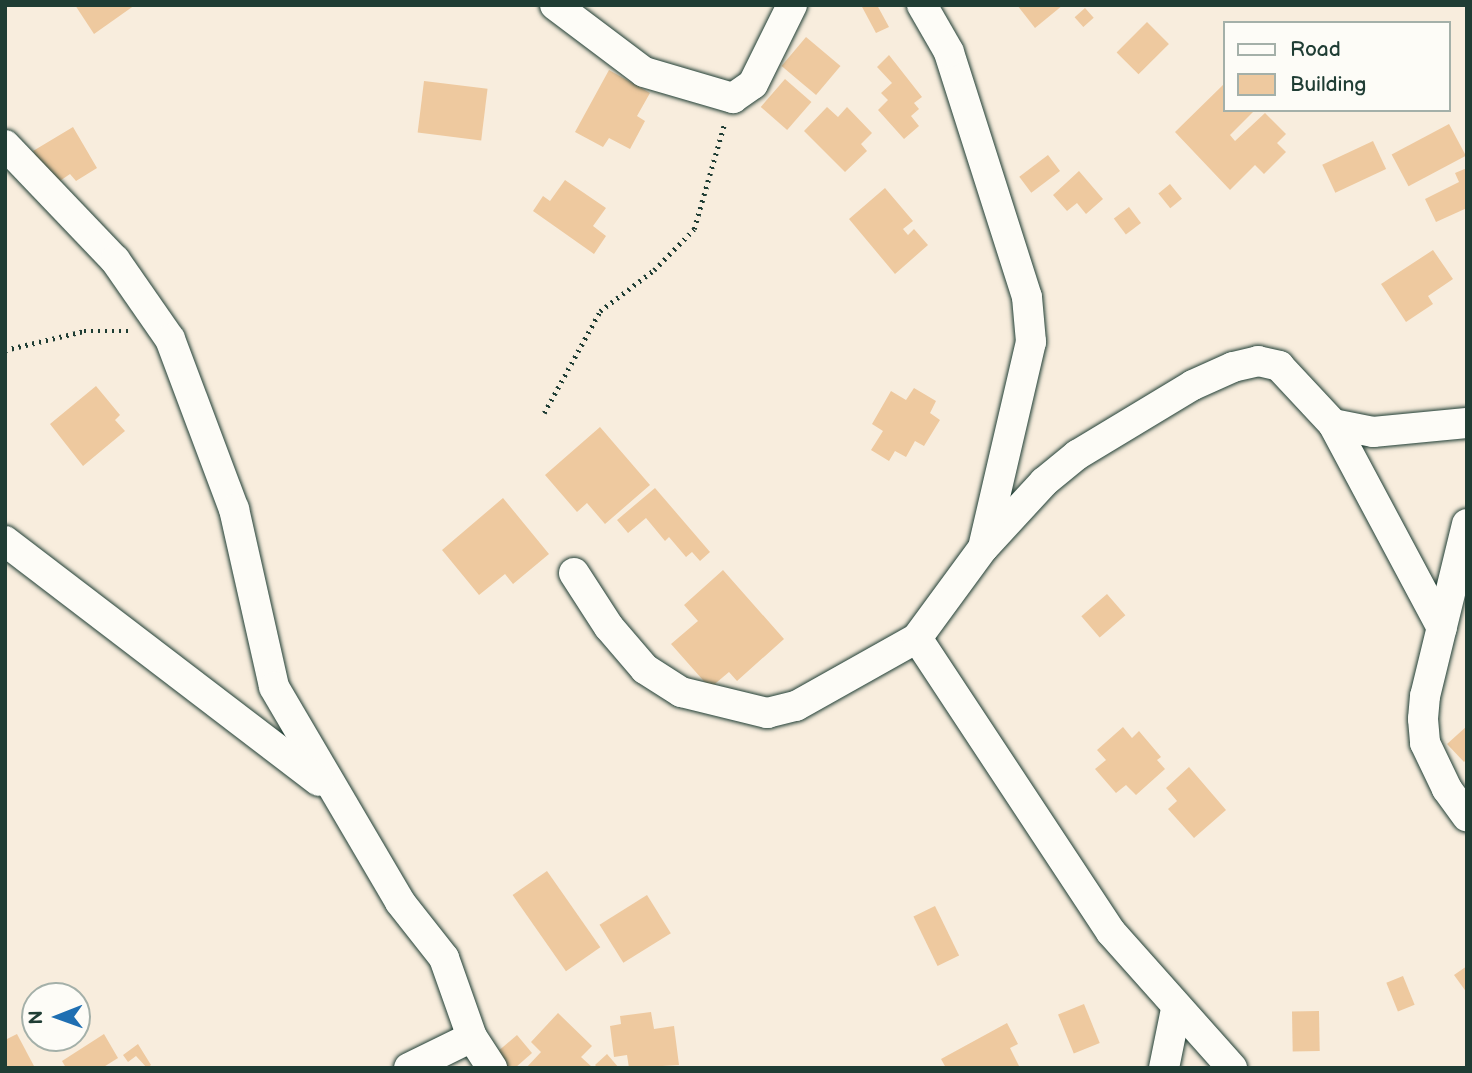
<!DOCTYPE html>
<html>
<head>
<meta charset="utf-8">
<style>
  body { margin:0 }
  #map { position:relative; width:1472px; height:1073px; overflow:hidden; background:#f8eddd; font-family:"Balsamiq Sans",sans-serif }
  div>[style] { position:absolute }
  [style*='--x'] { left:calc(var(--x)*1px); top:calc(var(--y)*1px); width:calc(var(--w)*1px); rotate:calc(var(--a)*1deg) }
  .building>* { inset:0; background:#eec99f; transform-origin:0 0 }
  .path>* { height:4.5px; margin-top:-2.25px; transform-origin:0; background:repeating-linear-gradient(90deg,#1f3d34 0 2px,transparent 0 7px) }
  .roads { filter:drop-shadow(0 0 2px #1f3d34) drop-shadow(0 0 2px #1f3d34) }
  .street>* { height:30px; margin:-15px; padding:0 15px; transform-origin:15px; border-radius:15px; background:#fdfcf7 }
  span { translate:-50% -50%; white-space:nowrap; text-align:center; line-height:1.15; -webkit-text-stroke:5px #fdfcf7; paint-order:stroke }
  .frame { position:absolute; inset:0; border:7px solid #1f3d34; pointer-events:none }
  .legend { position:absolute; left:1223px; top:21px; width:228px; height:91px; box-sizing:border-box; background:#fdfcf7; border:2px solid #a4b0a9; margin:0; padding:9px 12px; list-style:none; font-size:21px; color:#1f3d34 }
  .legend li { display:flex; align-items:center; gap:14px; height:35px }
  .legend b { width:35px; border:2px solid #a4b0a9 }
  .north { position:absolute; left:21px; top:982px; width:70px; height:70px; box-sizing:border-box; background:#fdfcf7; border:2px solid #a4b0a9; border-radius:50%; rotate:269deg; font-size:19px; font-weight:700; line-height:28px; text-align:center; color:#1f3d34 }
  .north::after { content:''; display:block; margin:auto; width:24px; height:32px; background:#1f6fb2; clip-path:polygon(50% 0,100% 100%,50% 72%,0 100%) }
</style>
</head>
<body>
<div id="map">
  <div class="building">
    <div style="clip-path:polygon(75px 5px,135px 5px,94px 34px)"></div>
    <div style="clip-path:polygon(861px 5px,877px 5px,889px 27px,876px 33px)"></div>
    <div style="clip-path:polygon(1017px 5px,1063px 5px,1035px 28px)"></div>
    <div style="left:1085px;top:8px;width:13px;height:14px;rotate:48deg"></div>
    <div style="left:1147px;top:22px;width:31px;height:43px;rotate:45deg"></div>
    <div style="left:806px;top:37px;width:45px;height:38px;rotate:40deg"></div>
    <div style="clip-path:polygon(889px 55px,922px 97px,914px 103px,919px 109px,911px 116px,919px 126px,904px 139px,878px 110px,888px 100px,881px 93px,892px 83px,877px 67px)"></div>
    <div style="clip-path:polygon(609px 70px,650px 93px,637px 116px,645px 121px,630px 149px,609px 138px,603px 147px,575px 132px)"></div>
    <div style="left:785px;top:79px;width:35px;height:37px;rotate:41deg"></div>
    <div style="left:424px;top:81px;width:64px;height:52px;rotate:7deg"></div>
    <div style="clip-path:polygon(1225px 83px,1225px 110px,1255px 110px,1230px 135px,1235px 141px,1265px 113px,1286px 134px,1277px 143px,1286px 152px,1264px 174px,1255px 165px,1230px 190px,1175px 132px)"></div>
    <div style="clip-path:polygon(827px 107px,838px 117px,847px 107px,872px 133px,861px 144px,867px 151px,845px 172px,804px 131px)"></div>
    <div style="left:1449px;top:124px;width:36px;height:65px;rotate:62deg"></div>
    <div style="clip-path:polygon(73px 127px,97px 168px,76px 181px,70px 174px,54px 185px,33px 151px)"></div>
    <div style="left:1373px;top:141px;width:31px;height:56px;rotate:65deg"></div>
    <div style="left:1048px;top:155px;width:20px;height:36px;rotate:53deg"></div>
    <div style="clip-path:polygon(1467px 168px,1467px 208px,1436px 222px,1425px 199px,1459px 182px,1455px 173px)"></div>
    <div style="clip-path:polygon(1079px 171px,1103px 199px,1086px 214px,1077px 203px,1067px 211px,1053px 195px)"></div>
    <div style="clip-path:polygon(565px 180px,606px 208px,593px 226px,606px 236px,594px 254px,533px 211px,543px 196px,550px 201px)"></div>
    <div style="left:1170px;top:184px;width:19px;height:15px;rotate:51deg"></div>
    <div style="clip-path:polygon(885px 188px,913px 221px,903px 229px,908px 235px,914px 229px,928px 245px,895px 274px,849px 219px)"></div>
    <div style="left:1129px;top:207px;width:20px;height:19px;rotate:53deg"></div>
    <div style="clip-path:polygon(1433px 250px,1453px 279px,1428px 296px,1433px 304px,1406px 322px,1381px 284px)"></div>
    <div style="clip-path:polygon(96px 386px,120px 415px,115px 420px,125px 431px,83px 466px,50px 424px)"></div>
    <div style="clip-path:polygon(914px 388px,936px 401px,930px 413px,940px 420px,924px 446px,915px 441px,906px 457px,895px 451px,889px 461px,871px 450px,883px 431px,872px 424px,891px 391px,906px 400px)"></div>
    <div style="clip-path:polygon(600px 427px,650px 485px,605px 524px,587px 503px,577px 512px,545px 475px)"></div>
    <div style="clip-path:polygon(655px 488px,710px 552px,700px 561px,692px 552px,686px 557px,669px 537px,665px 541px,646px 518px,628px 533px,617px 520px)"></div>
    <div style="clip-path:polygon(503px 498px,549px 554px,513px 584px,505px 574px,479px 595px,442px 550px)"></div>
    <div style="clip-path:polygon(723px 570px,784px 639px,737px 681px,729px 672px,710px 688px,671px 644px,698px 621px,684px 605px)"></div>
    <div style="left:1107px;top:594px;width:28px;height:34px;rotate:49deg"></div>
    <div style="clip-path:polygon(1467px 726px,1467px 759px,1464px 762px,1447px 744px)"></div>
    <div style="clip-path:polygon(1123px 727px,1132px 738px,1139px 731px,1161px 757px,1157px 760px,1165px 769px,1136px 795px,1126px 785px,1116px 793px,1095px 769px,1106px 760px,1097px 750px)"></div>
    <div style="clip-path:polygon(1189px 767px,1226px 810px,1194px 838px,1168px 809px,1177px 801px,1166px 788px)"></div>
    <div style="left:547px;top:871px;width:93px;height:42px;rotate:55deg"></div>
    <div style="left:647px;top:895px;width:45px;height:56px;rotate:58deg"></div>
    <div style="left:935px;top:906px;width:55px;height:24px;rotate:64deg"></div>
    <div style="clip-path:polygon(1467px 966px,1467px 993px,1454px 975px)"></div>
    <div style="left:1403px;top:976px;width:31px;height:18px;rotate:68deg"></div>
    <div style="left:1084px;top:1004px;width:42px;height:28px;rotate:68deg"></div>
    <div style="left:1319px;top:1011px;width:40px;height:27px;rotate:89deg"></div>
    <div style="clip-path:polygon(651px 1012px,654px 1029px,674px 1026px,679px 1065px,629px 1068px,627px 1055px,614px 1057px,610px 1026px,621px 1024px,620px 1016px)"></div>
    <div style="clip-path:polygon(558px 1013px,592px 1046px,581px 1057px,593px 1068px,526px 1068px,541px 1052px,531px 1042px)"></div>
    <div style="clip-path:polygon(1007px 1023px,1018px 1044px,1010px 1048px,1020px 1068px,946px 1068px,941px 1059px)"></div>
    <div style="clip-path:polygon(17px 1034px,35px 1068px,5px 1068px,5px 1040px)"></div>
    <div style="clip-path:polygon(104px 1034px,118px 1058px,102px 1068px,66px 1068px,62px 1061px)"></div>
    <div style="clip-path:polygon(517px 1035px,532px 1053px,515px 1068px,499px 1068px,490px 1058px)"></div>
    <div style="clip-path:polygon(138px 1044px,151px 1065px,147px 1068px,136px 1056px,128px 1062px,123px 1055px)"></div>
    <div style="clip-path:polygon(607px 1054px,619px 1068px,598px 1068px,595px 1065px)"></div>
  </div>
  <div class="path">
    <div style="--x:5;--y:350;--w:81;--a:-13.5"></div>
    <div style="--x:84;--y:331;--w:44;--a:0"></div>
    <div style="--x:544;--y:413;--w:116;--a:-61.2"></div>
    <div style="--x:600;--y:311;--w:68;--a:-37.2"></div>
    <div style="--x:654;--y:270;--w:57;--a:-45.7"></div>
    <div style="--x:694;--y:229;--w:108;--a:-73.9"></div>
  </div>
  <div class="roads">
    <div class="street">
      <div style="--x:555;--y:5;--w:111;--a:37"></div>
      <div style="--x:644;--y:72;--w:93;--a:16.3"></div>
      <div style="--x:733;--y:98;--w:24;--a:-35"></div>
      <div style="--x:753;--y:84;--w:88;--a:-63.7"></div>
      <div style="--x:5;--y:145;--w:159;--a:46.3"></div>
      <div style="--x:115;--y:260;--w:96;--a:55.2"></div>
      <div style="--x:170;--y:339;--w:182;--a:69.4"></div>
      <div style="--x:234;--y:509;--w:182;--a:77.3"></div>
      <div style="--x:274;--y:687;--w:249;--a:59.6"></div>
      <div style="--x:400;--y:902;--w:71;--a:51.8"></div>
      <div style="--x:444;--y:958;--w:84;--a:70.5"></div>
      <div style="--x:472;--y:1037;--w:37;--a:57"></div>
      <div style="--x:1333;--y:424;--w:231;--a:61.9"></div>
      <div style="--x:1467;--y:524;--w:177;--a:103.7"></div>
      <div style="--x:1425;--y:696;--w:23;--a:95"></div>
      <div style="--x:1423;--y:719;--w:24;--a:85"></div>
      <div style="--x:1425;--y:743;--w:51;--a:64.4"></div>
      <div style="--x:1447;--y:789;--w:34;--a:54"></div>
      <div style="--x:5;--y:541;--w:395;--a:37.4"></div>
      <div style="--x:985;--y:546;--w:87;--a:-47.3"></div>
      <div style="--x:1044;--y:482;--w:43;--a:-39.3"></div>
      <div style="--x:1077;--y:455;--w:135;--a:-31.1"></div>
      <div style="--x:1193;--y:385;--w:44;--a:-24.2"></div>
      <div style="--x:1233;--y:367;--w:26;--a:-13"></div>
      <div style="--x:1258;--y:361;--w:22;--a:13"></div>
      <div style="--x:1279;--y:366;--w:79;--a:47"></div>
      <div style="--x:1333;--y:424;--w:41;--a:11.3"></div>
      <div style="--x:1373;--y:432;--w:94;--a:-5.5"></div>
      <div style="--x:574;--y:573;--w:64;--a:57.1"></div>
      <div style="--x:609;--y:627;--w:55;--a:49.4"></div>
      <div style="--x:645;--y:669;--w:43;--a:32.6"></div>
      <div style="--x:681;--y:692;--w:89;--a:13.7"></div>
      <div style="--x:767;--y:713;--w:30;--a:-14"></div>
      <div style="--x:796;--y:706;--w:139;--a:-29.3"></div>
      <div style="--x:917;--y:638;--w:112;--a:-53.7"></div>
      <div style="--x:983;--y:548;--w:212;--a:-76.9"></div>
      <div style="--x:1031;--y:342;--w:45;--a:-95.1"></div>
      <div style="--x:1027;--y:297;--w:257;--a:-107.7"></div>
      <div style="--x:949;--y:52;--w:54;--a:-119.9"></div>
      <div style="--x:917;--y:638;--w:352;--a:56.6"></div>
      <div style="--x:1111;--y:932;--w:182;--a:48.3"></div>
      <div style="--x:409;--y:1068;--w:70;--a:-26.2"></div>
      <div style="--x:1164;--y:1068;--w:60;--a:-78.5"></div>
    </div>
  </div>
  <div class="frame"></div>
  <ul class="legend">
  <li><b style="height:9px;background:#fdfcf7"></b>Road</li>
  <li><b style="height:19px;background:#eec99f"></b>Building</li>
  </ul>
  <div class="north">N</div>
</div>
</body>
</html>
